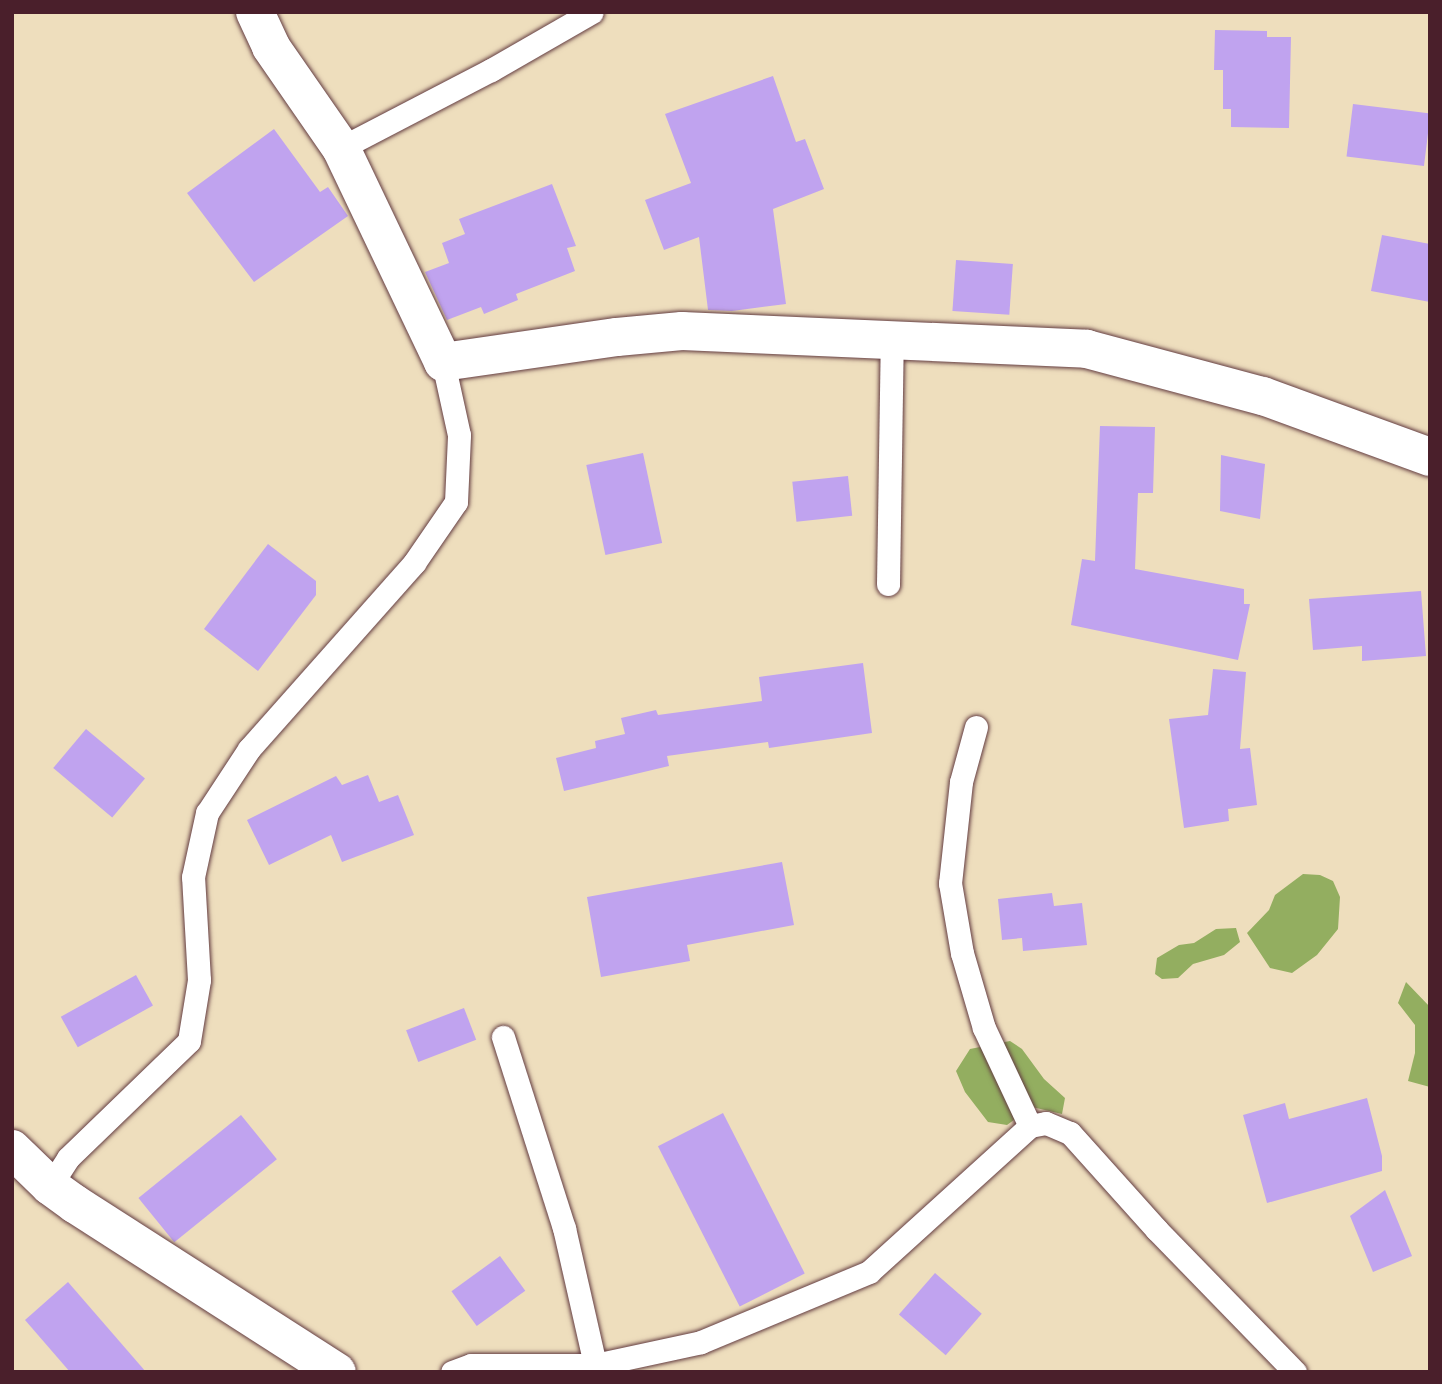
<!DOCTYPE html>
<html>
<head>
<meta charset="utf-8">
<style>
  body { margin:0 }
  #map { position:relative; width:1442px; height:1384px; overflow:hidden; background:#eedebd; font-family:"Gochi Hand",sans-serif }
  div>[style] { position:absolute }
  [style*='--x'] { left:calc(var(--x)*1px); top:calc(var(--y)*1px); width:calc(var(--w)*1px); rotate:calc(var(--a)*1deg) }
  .forest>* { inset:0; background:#93ae60 }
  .building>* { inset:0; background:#c0a3ef; transform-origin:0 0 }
  .roads { filter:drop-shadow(0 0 2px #633c41) drop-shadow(0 0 2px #633c41) }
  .lane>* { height:23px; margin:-11.5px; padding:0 11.5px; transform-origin:11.5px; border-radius:11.5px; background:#fff }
  .street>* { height:38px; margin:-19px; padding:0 19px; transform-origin:19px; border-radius:19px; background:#fff }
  span { translate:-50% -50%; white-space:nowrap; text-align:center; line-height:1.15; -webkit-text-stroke:7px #fbf7ec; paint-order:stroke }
  .frame { position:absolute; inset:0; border:14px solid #4a1f2b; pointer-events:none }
</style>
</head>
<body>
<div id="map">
  <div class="forest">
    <div style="clip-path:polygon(1303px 874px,1320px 875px,1333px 881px,1340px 897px,1338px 929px,1317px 955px,1292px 973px,1270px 968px,1247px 933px,1269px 910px,1275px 895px)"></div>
    <div style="clip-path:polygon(1236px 928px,1240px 942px,1224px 955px,1193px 964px,1178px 978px,1162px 979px,1155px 974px,1157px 958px,1179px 945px,1194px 943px,1216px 929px)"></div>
    <div style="clip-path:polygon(1406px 982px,1430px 1007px,1430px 1087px,1408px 1081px,1415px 1053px,1415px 1025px,1398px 1003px)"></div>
    <div style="clip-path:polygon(1010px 1041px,1022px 1049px,1044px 1079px,1065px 1098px,1062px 1114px,1032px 1107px,1007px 1125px,988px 1122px,965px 1092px,956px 1071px,970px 1049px)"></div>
  </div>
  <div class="building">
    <div style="clip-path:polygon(1215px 30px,1267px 31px,1267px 37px,1291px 37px,1289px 128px,1231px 127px,1231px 109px,1223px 109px,1223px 70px,1214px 70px)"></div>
    <div style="clip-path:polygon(773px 76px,796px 142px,805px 139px,824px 189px,773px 209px,786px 304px,732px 311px,708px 310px,699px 237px,664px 250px,645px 200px,691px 183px,665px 114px)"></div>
    <div style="left:1353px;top:104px;width:78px;height:53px;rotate:7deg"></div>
    <div style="clip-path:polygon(274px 129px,320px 192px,328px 187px,348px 216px,254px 282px,187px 193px)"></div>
    <div style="clip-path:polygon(552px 184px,576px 246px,567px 248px,575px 271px,516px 294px,518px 300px,484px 314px,481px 307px,447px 320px,425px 272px,449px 263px,442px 243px,465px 234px,459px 219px)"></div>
    <div style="clip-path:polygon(1382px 235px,1430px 244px,1430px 302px,1371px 291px)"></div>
    <div style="left:956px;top:260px;width:57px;height:51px;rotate:4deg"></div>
    <div style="clip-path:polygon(1100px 426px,1155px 427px,1153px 493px,1138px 493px,1135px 569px,1244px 589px,1244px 604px,1250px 604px,1238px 660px,1071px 625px,1082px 559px,1095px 561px)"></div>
    <div style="left:643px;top:453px;width:92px;height:58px;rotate:78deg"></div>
    <div style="clip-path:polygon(1221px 455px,1265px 464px,1260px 519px,1220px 511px)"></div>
    <div style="left:848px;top:476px;width:40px;height:56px;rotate:84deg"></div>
    <div style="clip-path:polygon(268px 544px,316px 581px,316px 595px,258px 671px,204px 629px)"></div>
    <div style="clip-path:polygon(1421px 591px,1426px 656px,1362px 661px,1362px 646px,1313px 650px,1309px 599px)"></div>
    <div style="clip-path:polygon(863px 663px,872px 733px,769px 748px,768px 742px,667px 756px,669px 766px,564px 791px,556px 758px,596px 748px,595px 741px,625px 734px,621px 718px,656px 710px,658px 715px,762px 701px,759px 677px)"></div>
    <div style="clip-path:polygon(1213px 669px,1246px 672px,1240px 749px,1250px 748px,1257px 805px,1228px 809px,1229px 821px,1184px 828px,1169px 719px,1208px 715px)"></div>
    <div style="left:86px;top:729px;width:77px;height:51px;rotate:40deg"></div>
    <div style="clip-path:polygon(368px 775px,379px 802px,398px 795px,414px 835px,342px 862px,331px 835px,269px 865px,247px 820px,336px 776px,342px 785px)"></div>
    <div style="clip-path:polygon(782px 862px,794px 925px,687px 945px,690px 961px,601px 977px,587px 897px)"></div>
    <div style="clip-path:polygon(1052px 893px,1054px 906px,1082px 903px,1087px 945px,1023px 951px,1022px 938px,1002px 940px,998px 899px)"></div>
    <div style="left:136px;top:975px;width:35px;height:86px;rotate:61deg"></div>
    <div style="left:464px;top:1008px;width:34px;height:62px;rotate:69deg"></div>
    <div style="clip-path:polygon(1367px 1098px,1382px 1156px,1382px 1171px,1267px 1203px,1243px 1115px,1285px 1103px,1289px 1119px)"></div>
    <div style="left:723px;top:1113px;width:180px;height:73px;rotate:63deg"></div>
    <div style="left:241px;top:1115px;width:57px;height:132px;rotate:51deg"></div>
    <div style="clip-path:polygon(1385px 1190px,1412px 1256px,1373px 1272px,1350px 1216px)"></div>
    <div style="left:500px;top:1256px;width:43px;height:60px;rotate:54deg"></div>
    <div style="left:935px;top:1273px;width:62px;height:55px;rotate:41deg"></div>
    <div style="clip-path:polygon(68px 1282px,146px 1372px,70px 1372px,25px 1320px)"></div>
  </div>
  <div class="roads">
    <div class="lane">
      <div style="--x:341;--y:148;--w:169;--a:-27.5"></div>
      <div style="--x:491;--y:70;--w:116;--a:-29.9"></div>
      <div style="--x:888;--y:584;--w:243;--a:-89.1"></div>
      <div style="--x:976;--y:727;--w:57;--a:105.3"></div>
      <div style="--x:961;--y:782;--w:102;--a:96.2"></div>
      <div style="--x:950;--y:883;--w:71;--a:80.3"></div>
      <div style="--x:962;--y:953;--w:78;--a:73.7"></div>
      <div style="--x:984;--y:1028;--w:108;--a:64.9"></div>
      <div style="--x:503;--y:1037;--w:201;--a:72.3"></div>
      <div style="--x:564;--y:1228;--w:140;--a:77.2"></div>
      <div style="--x:50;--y:1186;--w:33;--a:-57"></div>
      <div style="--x:68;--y:1158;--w:168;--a:-44"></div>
      <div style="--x:189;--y:1041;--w:62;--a:-80.7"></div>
      <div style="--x:199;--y:980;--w:103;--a:-93.3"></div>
      <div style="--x:193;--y:877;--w:66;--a:-77.7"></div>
      <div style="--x:207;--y:813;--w:77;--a:-56.7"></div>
      <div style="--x:249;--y:749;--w:249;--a:-48.4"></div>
      <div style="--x:414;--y:563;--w:74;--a:-55.5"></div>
      <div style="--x:456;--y:502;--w:67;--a:-87.4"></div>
      <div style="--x:459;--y:435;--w:75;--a:-102.4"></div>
      <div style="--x:452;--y:1372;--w:20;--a:-20"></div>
      <div style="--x:471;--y:1365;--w:124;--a:0"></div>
      <div style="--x:595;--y:1365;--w:108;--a:-12.2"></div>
      <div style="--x:701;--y:1342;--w:182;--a:-22.6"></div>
      <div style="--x:869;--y:1272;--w:217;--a:-42.2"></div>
      <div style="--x:1030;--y:1126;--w:16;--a:-11"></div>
      <div style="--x:1046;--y:1123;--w:26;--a:23"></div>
      <div style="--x:1070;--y:1133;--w:130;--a:48.1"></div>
      <div style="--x:1157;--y:1230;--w:198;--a:45.8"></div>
    </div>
    <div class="street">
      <div style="--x:255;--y:12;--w:38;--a:65"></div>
      <div style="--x:271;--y:47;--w:123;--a:55.3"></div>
      <div style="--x:341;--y:148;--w:237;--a:64.5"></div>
      <div style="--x:443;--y:362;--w:176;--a:-8.2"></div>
      <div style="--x:617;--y:337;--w:65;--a:-5.3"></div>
      <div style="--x:682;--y:331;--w:405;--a:2.5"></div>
      <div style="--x:1087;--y:349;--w:182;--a:15"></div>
      <div style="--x:1263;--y:396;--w:178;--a:20.1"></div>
      <div style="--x:12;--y:1149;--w:53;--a:44.2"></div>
      <div style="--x:50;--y:1186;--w:31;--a:36"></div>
      <div style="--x:75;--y:1204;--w:311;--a:32.7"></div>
    </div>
  </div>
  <div class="frame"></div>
</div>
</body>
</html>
